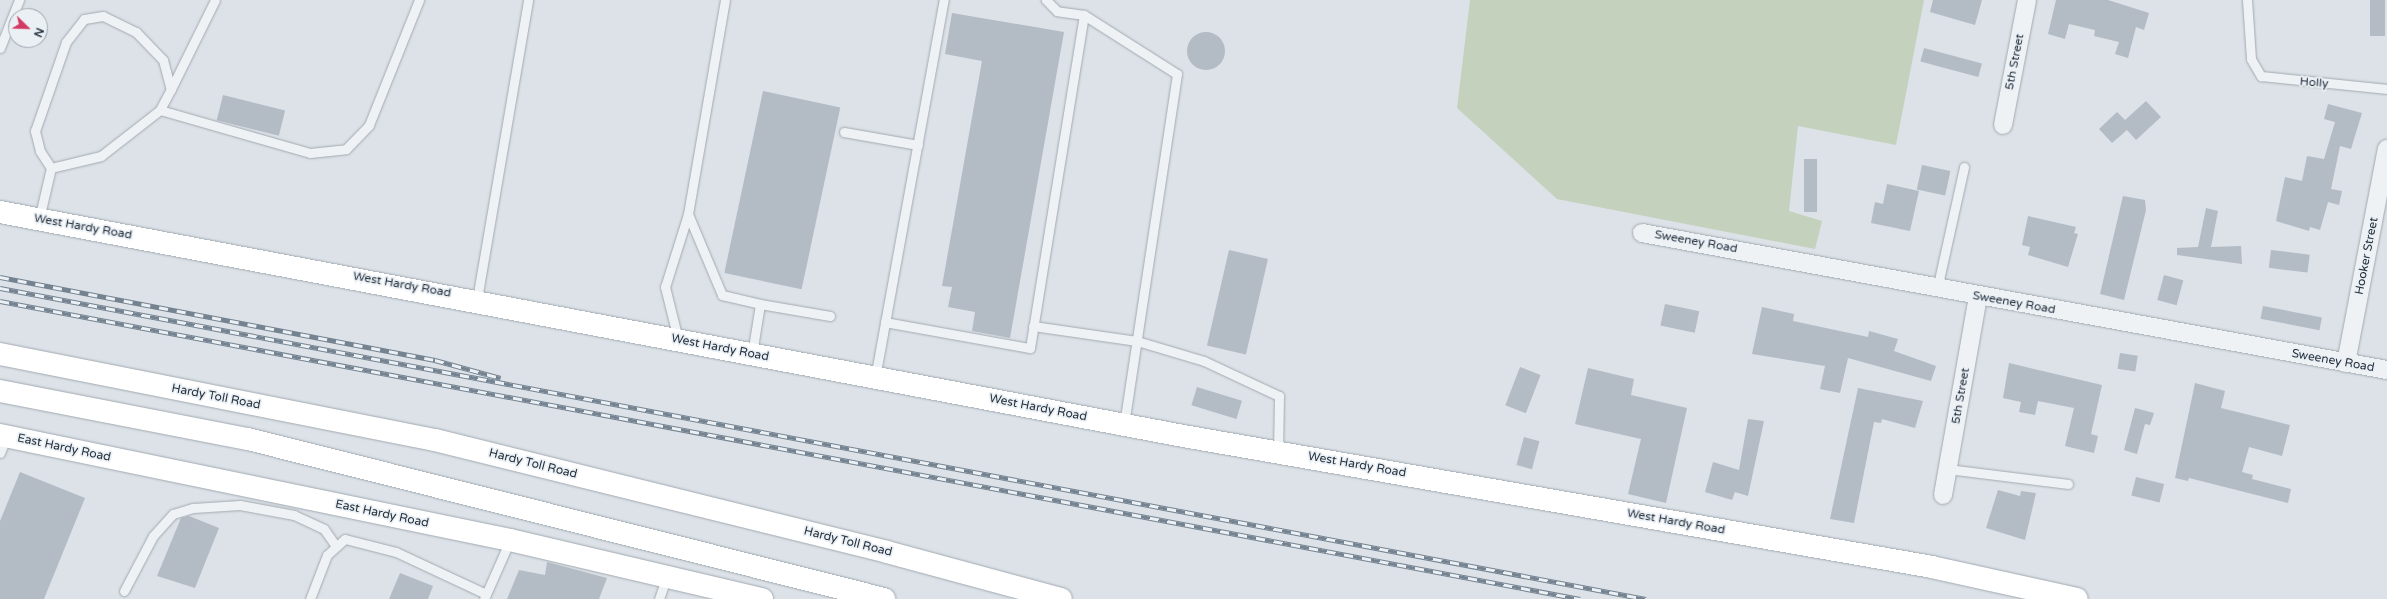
<!DOCTYPE html>
<html>
<head>
<meta charset="utf-8">
<style>
  body { margin:0 }
  #map { position:relative; width:2387px; height:599px; overflow:hidden; background:#dce2e7; font-family:"Varela Round",sans-serif }
  div>[style] { position:absolute }
  [style*='--x'] { left:calc(var(--x)*1px); top:calc(var(--y)*1px); width:calc(var(--w)*1px); rotate:calc(var(--a)*1deg) }
  .green>* { inset:0; background:#c4d1bd }
  .building>* { inset:0; background:#b3bbc4; transform-origin:0 0 }
  .round { border-radius:50% }
  .roads { filter:drop-shadow(0 0 1px #a1a9b1) drop-shadow(0 0 1px #a1a9b1) }
  .lane>* { height:9px; margin:-4.5px; padding:0 4.5px; transform-origin:4.5px; border-radius:4.5px; background:#eff2f5 }
  .street>* { height:18px; margin:-9px; padding:0 9px; transform-origin:9px; border-radius:9px; background:#eff2f5 }
  .secondary>* { height:22px; margin:-11px; padding:0 11px; transform-origin:11px; border-radius:11px; background:#fff }
  .highway>* { height:22px; margin:-11px; padding:0 11px; transform-origin:11px; border-radius:11px; background:#fff }
  .rail>* { height:4.5px; margin-top:-2.25px; transform-origin:0; background:repeating-linear-gradient(90deg,#ebf0f5 0 9px,#758391 0 18px); box-sizing:border-box; border-block:1px solid #758391 }
  span { translate:-50% -50%; white-space:nowrap; text-align:center; line-height:1.15; -webkit-text-stroke:3.5px #ebf0f5; paint-order:stroke }
  .street-label { font-size:12px; color:#25313e }
  .north { position:absolute; left:8px; top:8px; width:40px; height:40px; box-sizing:border-box; background:#ebf0f5; border:1px solid #9ca4ac; border-radius:50%; rotate:113deg; font-size:11px; font-weight:700; line-height:16px; text-align:center; color:#25313e }
  .north::after { content:''; display:block; margin:auto; width:14px; height:18px; background:#d33a63; clip-path:polygon(50% 0,100% 100%,50% 72%,0 100%) }
</style>
</head>
<body>
<div id="map">
  <div class="green">
    <div style="clip-path:polygon(1470px 0,1924px 0,1896px 145px,1798px 126px,1789px 211px,1822px 221px,1815px 249px,1557px 199px,1457px 108px)"></div>
  </div>
  <div class="building">
    <div style="clip-path:polygon(1933px 0,1982px 0,1975px 25px,1930px 12px)"></div>
    <div style="clip-path:polygon(2056px 0,2108px 0,2149px 13px,2144px 30px,2136px 27px,2128px 58px,2115px 54px,2119px 42px,2094px 36px,2095px 30px,2069px 24px,2065px 39px,2048px 34px)"></div>
    <div style="left:2370px;top:0;width:15px;height:36px"></div>
    <div style="clip-path:polygon(952px 13px,1064px 32px,1010px 338px,972px 331px,975px 312px,948px 307px,952px 287px,942px 286px,982px 61px,945px 54px)"></div>
    <div class="round" style="left:1187px;top:32px;width:38px;height:38px"></div>
    <div style="left:1924px;top:48px;width:60px;height:14px;rotate:15deg"></div>
    <div style="left:763px;top:91px;width:79px;height:186px;rotate:12deg"></div>
    <div style="left:223px;top:95px;width:64px;height:26px;rotate:14deg"></div>
    <div style="clip-path:polygon(2146px 101px,2161px 117px,2136px 140px,2127px 130px,2112px 143px,2099px 129px,2117px 112px,2125px 120px)"></div>
    <div style="clip-path:polygon(2328px 104px,2362px 113px,2351px 149px,2340px 146px,2331px 189px,2342px 191px,2339px 205px,2328px 202px,2320px 230px,2310px 227px,2309px 231px,2276px 221px,2285px 177px,2302px 181px,2307px 156px,2324px 159px,2335px 122px,2324px 119px)"></div>
    <div style="left:1804px;top:159px;width:13px;height:53px"></div>
    <div style="left:1922px;top:165px;width:29px;height:25px;rotate:12deg"></div>
    <div style="clip-path:polygon(1887px 184px,1919px 191px,1910px 231px,1871px 223px,1875px 202px,1883px 204px)"></div>
    <div style="clip-path:polygon(2123px 196px,2145px 200px,2146px 210px,2124px 300px,2100px 294px)"></div>
    <div style="clip-path:polygon(2206px 208px,2218px 211px,2211px 247px,2241px 246px,2242px 264px,2177px 255px,2177px 248px,2198px 247px)"></div>
    <div style="clip-path:polygon(2028px 216px,2076px 227px,2074px 233px,2078px 234px,2068px 267px,2028px 255px,2030px 247px,2022px 245px)"></div>
    <div style="left:1229px;top:250px;width:40px;height:98px;rotate:13deg"></div>
    <div style="left:2271px;top:250px;width:39px;height:18px;rotate:7deg"></div>
    <div style="left:2164px;top:275px;width:20px;height:26px;rotate:15deg"></div>
    <div style="left:1665px;top:304px;width:35px;height:22px;rotate:12deg"></div>
    <div style="left:2263px;top:306px;width:60px;height:13px;rotate:11deg"></div>
    <div style="clip-path:polygon(1762px 307px,1794px 314px,1793px 321px,1868px 337px,1869px 331px,1898px 339px,1894px 351px,1936px 366px,1931px 381px,1848px 358px,1840px 393px,1820px 389px,1825px 366px,1752px 354px)"></div>
    <div style="left:2120px;top:353px;width:18px;height:16px;rotate:9deg"></div>
    <div style="clip-path:polygon(2009px 363px,2102px 385px,2091px 434px,2098px 436px,2094px 453px,2065px 446px,2074px 408px,2038px 401px,2035px 415px,2019px 412px,2021px 402px,2003px 398px)"></div>
    <div style="left:1520px;top:367px;width:22px;height:41px;rotate:21deg"></div>
    <div style="clip-path:polygon(1588px 368px,1634px 379px,1631px 395px,1687px 408px,1666px 503px,1628px 494px,1641px 439px,1575px 424px)"></div>
    <div style="clip-path:polygon(2195px 383px,2225px 391px,2221px 408px,2290px 425px,2282px 456px,2249px 447px,2242px 472px,2253px 475px,2252px 479px,2291px 489px,2288px 503px,2189px 478px,2188px 481px,2175px 478px)"></div>
    <div style="left:1197px;top:387px;width:47px;height:19px;rotate:17deg"></div>
    <div style="clip-path:polygon(1858px 388px,1923px 401px,1915px 428px,1882px 419px,1881px 423px,1874px 422px,1854px 523px,1830px 519px)"></div>
    <div style="clip-path:polygon(2135px 408px,2154px 413px,2150px 425px,2145px 424px,2137px 454px,2124px 450px)"></div>
    <div style="clip-path:polygon(1748px 419px,1764px 421px,1748px 496px,1735px 492px,1732px 500px,1705px 492px,1713px 462px,1739px 470px)"></div>
    <div style="left:1524px;top:437px;width:16px;height:29px;rotate:15deg"></div>
    <div style="clip-path:polygon(20px 472px,85px 498px,44px 599px,0 599px,0 521px)"></div>
    <div style="left:2136px;top:477px;width:29px;height:19px;rotate:14deg"></div>
    <div style="clip-path:polygon(1998px 490px,2020px 496px,2021px 491px,2036px 493px,2025px 540px,1986px 528px)"></div>
    <div style="clip-path:polygon(189px 516px,219px 528px,195px 588px,157px 576px,181px 518px)"></div>
    <div style="clip-path:polygon(547px 562px,607px 578px,599px 599px,507px 599px,519px 570px,545px 575px)"></div>
    <div style="clip-path:polygon(400px 573px,433px 586px,428px 599px,389px 599px)"></div>
  </div>
  <div class="roads">
    <div class="lane">
      <div style="--x:2247;--y:0;--w:59;--a:86.1"></div>
      <div style="--x:2251;--y:59;--w:20;--a:60"></div>
      <div style="--x:2261;--y:76;--w:127;--a:5.9"></div>
      <div style="--x:1084;--y:15;--w:110;--a:32.4"></div>
      <div style="--x:1177;--y:74;--w:355;--a:98.6"></div>
      <div style="--x:0;--y:48;--w:52;--a:-68.4"></div>
      <div style="--x:171;--y:89;--w:99;--a:-63.7"></div>
      <div style="--x:160;--y:110;--w:156;--a:16"></div>
      <div style="--x:310;--y:153;--w:36;--a:-6"></div>
      <div style="--x:346;--y:149;--w:33;--a:-46"></div>
      <div style="--x:369;--y:125;--w:135;--a:-68.2"></div>
      <div style="--x:844;--y:132;--w:75;--a:10"></div>
      <div style="--x:688;--y:214;--w:88;--a:67.2"></div>
      <div style="--x:722;--y:295;--w:39;--a:13"></div>
      <div style="--x:760;--y:304;--w:51;--a:99.1"></div>
      <div style="--x:39;--y:219;--w:52;--a:-76.8"></div>
      <div style="--x:51;--y:168;--w:20;--a:-123"></div>
      <div style="--x:40;--y:151;--w:21;--a:-104"></div>
      <div style="--x:35;--y:131;--w:94;--a:-70.8"></div>
      <div style="--x:66;--y:42;--w:29;--a:-52"></div>
      <div style="--x:84;--y:19;--w:19;--a:-9"></div>
      <div style="--x:103;--y:16;--w:37;--a:26"></div>
      <div style="--x:136;--y:32;--w:39;--a:46"></div>
      <div style="--x:163;--y:60;--w:30;--a:75"></div>
      <div style="--x:171;--y:89;--w:24;--a:118"></div>
      <div style="--x:160;--y:110;--w:75;--a:142.1"></div>
      <div style="--x:101;--y:156;--w:51;--a:166.5"></div>
      <div style="--x:1937;--y:289;--w:125;--a:-77.5"></div>
      <div style="--x:477;--y:299;--w:303;--a:-80.3"></div>
      <div style="--x:760;--y:304;--w:71;--a:9.7"></div>
      <div style="--x:885;--y:322;--w:147;--a:10.2"></div>
      <div style="--x:1030;--y:348;--w:337;--a:-80.8"></div>
      <div style="--x:1084;--y:15;--w:27;--a:-172"></div>
      <div style="--x:1057;--y:11;--w:16;--a:-135"></div>
      <div style="--x:1033;--y:326;--w:105;--a:8.2"></div>
      <div style="--x:1137;--y:341;--w:70;--a:16.6"></div>
      <div style="--x:1204;--y:361;--w:83;--a:25"></div>
      <div style="--x:1279;--y:396;--w:55;--a:91"></div>
      <div style="--x:678;--y:339;--w:54;--a:-104"></div>
      <div style="--x:665;--y:287;--w:77;--a:-72.5"></div>
      <div style="--x:688;--y:214;--w:217;--a:-80.2"></div>
      <div style="--x:875;--y:378;--w:384;--a:-79.7"></div>
      <div style="--x:0;--y:453;--w:18;--a:-68"></div>
      <div style="--x:1948;--y:469;--w:121;--a:7.1"></div>
      <div style="--x:124;--y:591;--w:62;--a:-62.2"></div>
      <div style="--x:153;--y:536;--w:30;--a:-48"></div>
      <div style="--x:173;--y:514;--w:21;--a:-17"></div>
      <div style="--x:193;--y:508;--w:47;--a:-3.7"></div>
      <div style="--x:240;--y:505;--w:55;--a:10.5"></div>
      <div style="--x:294;--y:515;--w:33;--a:25"></div>
      <div style="--x:324;--y:529;--w:19;--a:55"></div>
      <div style="--x:310;--y:599;--w:47;--a:-68.9"></div>
      <div style="--x:327;--y:555;--w:24;--a:-42"></div>
      <div style="--x:345;--y:539;--w:53;--a:14.3"></div>
      <div style="--x:396;--y:552;--w:99;--a:25"></div>
      <div style="--x:484;--y:599;--w:64;--a:-66.2"></div>
      <div style="--x:659;--y:599;--w:24;--a:-71"></div>
    </div>
    <div class="street">
      <div style="--x:2003;--y:125;--w:127;--a:-79.1"></div>
      <div style="--x:1642;--y:233;--w:757;--a:10.42"></div>
      <div style="--x:2346;--y:363;--w:218;--a:-79.2"></div>
      <div style="--x:1943;--y:495;--w:201;--a:-80"></div>
    </div>
    <div class="secondary">
      <div style="--x:0;--y:212;--w:1210;--a:10.72"></div>
      <div style="--x:1189;--y:437;--w:754;--a:9.92"></div>
      <div style="--x:1932;--y:567;--w:148;--a:12.4"></div>
      <div style="--x:0;--y:435;--w:521;--a:11.63"></div>
      <div style="--x:510;--y:540;--w:259;--a:13.2"></div>
    </div>
    <div class="highway">
      <div style="--x:0;--y:354;--w:443;--a:11.2"></div>
      <div style="--x:435;--y:440;--w:466;--a:13.9"></div>
      <div style="--x:887;--y:552;--w:180;--a:15.1"></div>
      <div style="--x:0;--y:391;--w:253;--a:11"></div>
      <div style="--x:248;--y:439;--w:656;--a:14.12"></div>
    </div>
  </div>
  <div class="rail">
    <div style="--x:0;--y:277;--w:443;--a:10.8"></div>
    <div style="--x:435;--y:360;--w:68;--a:15.3"></div>
    <div style="--x:0;--y:288;--w:1675;--a:10.7"></div>
    <div style="--x:0;--y:301;--w:1608;--a:10.68"></div>
  </div>
  <div class="street-label">
    <span style="left:2015px;top:62px;rotate:-79deg">5th Street</span>
    <span style="left:2314px;top:83px;rotate:4deg">Holly</span>
    <span style="left:83px;top:227px;rotate:10deg">West Hardy Road</span>
    <span style="left:1696px;top:242px;rotate:10deg">Sweeney Road</span>
    <span style="left:2367px;top:256px;rotate:-79deg">Hooker Street</span>
    <span style="left:402px;top:285px;rotate:10deg">West Hardy Road</span>
    <span style="left:2014px;top:303px;rotate:10deg">Sweeney Road</span>
    <span style="left:720px;top:348px;rotate:11deg">West Hardy Road</span>
    <span style="left:2333px;top:361px;rotate:10deg">Sweeney Road</span>
    <span style="left:1961px;top:396px;rotate:-80deg">5th Street</span>
    <span style="left:216px;top:397px;rotate:11deg">Hardy Toll Road</span>
    <span style="left:1038px;top:408px;rotate:11deg">West Hardy Road</span>
    <span style="left:64px;top:448px;rotate:12deg">East Hardy Road</span>
    <span style="left:533px;top:464px;rotate:14deg">Hardy Toll Road</span>
    <span style="left:1357px;top:465px;rotate:10deg">West Hardy Road</span>
    <span style="left:382px;top:514px;rotate:12deg">East Hardy Road</span>
    <span style="left:1676px;top:522px;rotate:10deg">West Hardy Road</span>
    <span style="left:848px;top:542px;rotate:14deg">Hardy Toll Road</span>
  </div>
  <div class="north">N</div>
</div>
</body>
</html>
